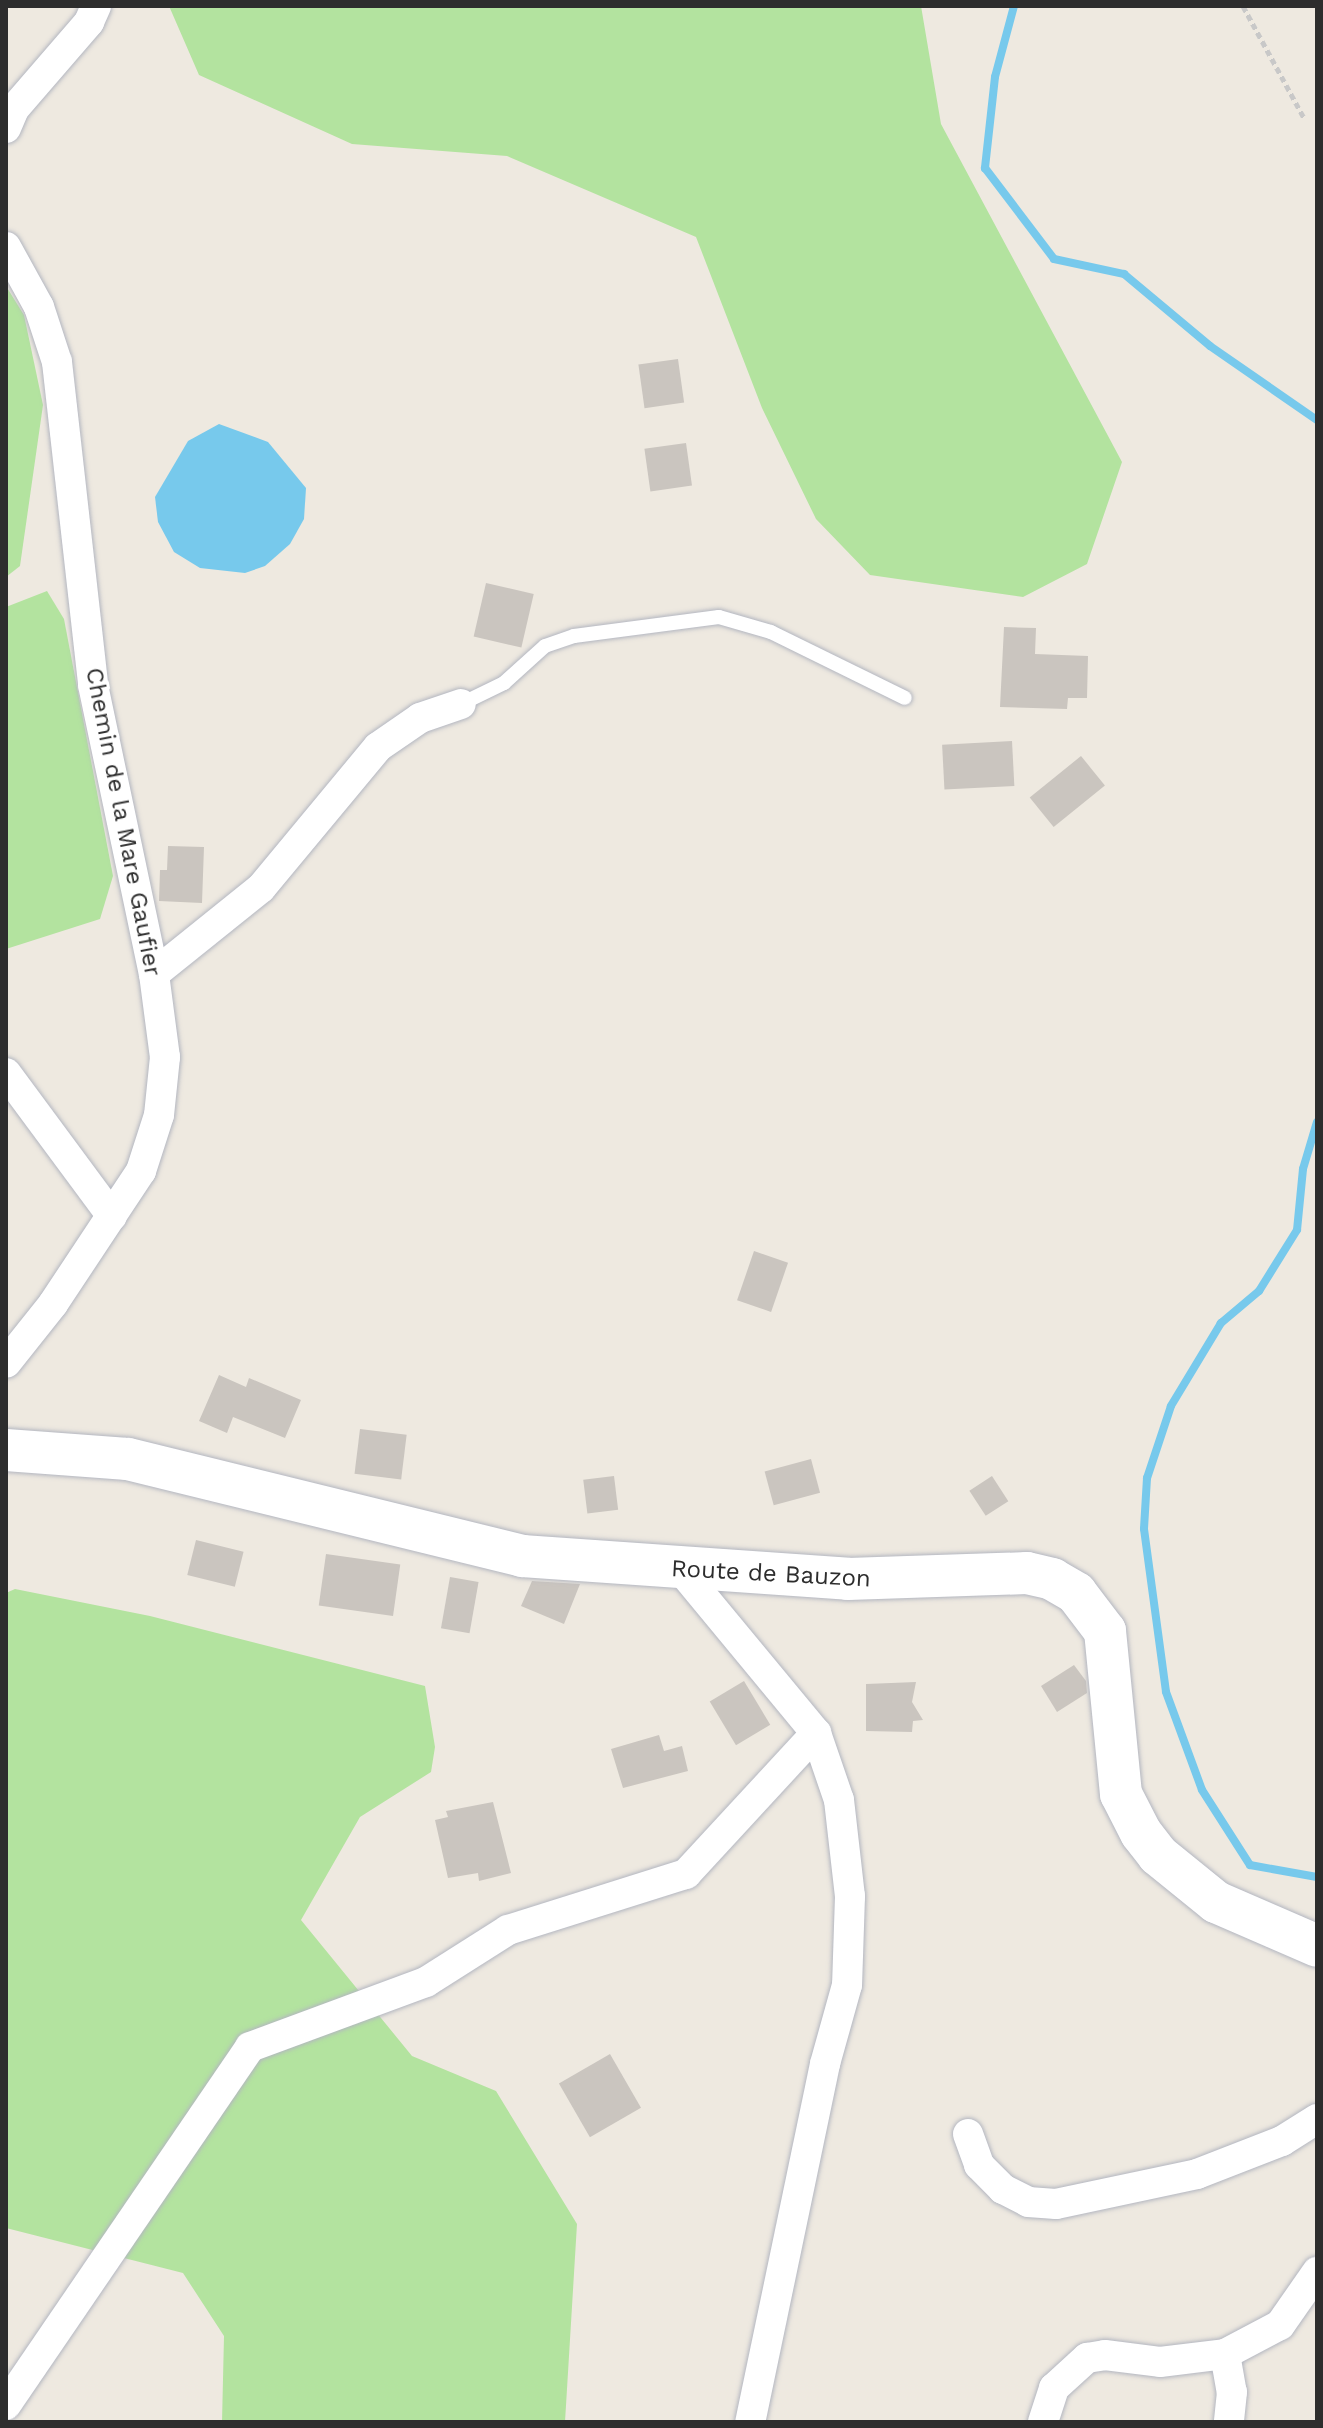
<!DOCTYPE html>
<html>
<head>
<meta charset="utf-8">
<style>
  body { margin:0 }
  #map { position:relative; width:1323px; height:2428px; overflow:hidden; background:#eee9e0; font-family:"Work Sans",sans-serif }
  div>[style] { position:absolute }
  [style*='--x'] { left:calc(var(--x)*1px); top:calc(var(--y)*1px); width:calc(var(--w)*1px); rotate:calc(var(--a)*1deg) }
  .green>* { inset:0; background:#b3e39f }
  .water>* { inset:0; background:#77c9ec }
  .stream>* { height:8px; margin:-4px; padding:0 4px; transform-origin:4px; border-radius:4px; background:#77c9ec }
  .building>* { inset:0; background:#cac5bf; transform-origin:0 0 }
  .path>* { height:5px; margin-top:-2.5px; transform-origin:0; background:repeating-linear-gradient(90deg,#c8c8c8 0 6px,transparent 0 10px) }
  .roads { filter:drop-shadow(0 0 2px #b3b6c0) drop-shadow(0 0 2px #b3b6c0) }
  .lane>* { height:14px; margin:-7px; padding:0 7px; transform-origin:7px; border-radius:7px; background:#fff }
  .street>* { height:30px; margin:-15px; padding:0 15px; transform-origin:15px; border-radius:15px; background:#fff }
  .secondary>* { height:42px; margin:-21px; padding:0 21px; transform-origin:21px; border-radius:21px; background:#fff }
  span { translate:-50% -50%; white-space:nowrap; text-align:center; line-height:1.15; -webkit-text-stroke:6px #fff; paint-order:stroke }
  .street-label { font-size:24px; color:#2d2d2d }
  .frame { position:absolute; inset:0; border:8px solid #2d2d2d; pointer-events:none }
</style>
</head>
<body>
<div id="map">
  <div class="green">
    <div style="clip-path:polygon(169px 6px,921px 6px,941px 124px,1122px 462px,1087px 564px,1023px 597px,870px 575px,816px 519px,762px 408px,696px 237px,507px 156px,352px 144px,199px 75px)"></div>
    <div style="clip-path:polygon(6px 286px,24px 315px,43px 405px,20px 566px,6px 577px)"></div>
    <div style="clip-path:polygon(47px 591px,64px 619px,113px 876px,100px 919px,6px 949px,6px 607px)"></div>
    <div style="clip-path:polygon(15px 1589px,150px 1616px,425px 1686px,435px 1747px,431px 1772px,360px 1817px,301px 1920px,412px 2056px,496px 2091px,577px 2224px,565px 2422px,222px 2422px,224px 2336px,183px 2273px,6px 2228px,6px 1593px)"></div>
  </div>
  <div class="water">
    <div style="clip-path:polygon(219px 424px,268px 442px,306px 488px,304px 519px,290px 544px,265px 566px,245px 573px,200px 568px,174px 552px,158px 522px,155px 497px,188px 441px)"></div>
  </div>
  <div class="stream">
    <div style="--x:1014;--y:6;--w:73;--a:105"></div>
    <div style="--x:995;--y:77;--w:92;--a:96.3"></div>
    <div style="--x:985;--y:168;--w:114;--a:52.8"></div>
    <div style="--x:1054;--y:259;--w:72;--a:12.1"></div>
    <div style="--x:1124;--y:274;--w:112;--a:39.9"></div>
    <div style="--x:1210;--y:346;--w:130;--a:34.7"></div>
    <div style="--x:1317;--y:1122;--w:49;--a:106.6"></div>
    <div style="--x:1303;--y:1169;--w:61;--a:95.6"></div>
    <div style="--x:1297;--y:1230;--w:72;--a:121.9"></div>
    <div style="--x:1259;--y:1291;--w:50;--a:139.9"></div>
    <div style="--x:1221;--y:1323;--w:97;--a:121.1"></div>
    <div style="--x:1171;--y:1406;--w:76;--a:108.4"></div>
    <div style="--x:1147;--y:1478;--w:51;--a:93.4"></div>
    <div style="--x:1144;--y:1529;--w:164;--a:82.3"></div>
    <div style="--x:1166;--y:1692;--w:104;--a:69.8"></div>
    <div style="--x:1202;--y:1790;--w:89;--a:57.4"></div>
    <div style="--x:1250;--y:1865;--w:68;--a:10.2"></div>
  </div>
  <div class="building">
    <div style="left:678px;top:359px;width:44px;height:40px;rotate:82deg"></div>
    <div style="left:686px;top:443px;width:43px;height:42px;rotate:82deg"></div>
    <div style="left:486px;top:583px;width:49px;height:55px;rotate:13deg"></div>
    <div style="clip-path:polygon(1004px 627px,1036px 628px,1035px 654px,1088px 656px,1087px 698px,1068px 698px,1067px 709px,1000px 707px)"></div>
    <div style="left:1012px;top:741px;width:45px;height:70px;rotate:87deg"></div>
    <div style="left:1081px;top:756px;width:38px;height:66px;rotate:51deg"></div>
    <div style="clip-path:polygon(168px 846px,204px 847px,202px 903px,159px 901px,160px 870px,167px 870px)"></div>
    <div style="left:754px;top:1251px;width:36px;height:52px;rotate:19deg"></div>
    <div style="clip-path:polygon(219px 1375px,246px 1387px,249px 1378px,301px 1400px,285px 1438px,233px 1417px,227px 1433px,199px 1421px)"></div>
    <div style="left:360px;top:1429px;width:47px;height:45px;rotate:7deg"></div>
    <div style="left:811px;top:1459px;width:35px;height:48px;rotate:75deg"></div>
    <div style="left:614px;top:1476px;width:34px;height:31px;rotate:83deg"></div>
    <div style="left:992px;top:1476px;width:30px;height:27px;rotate:57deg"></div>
    <div style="left:196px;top:1540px;width:49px;height:36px;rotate:14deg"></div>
    <div style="left:326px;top:1554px;width:75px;height:52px;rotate:8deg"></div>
    <div style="left:450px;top:1577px;width:29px;height:52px;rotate:10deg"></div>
    <div style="clip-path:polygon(532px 1581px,580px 1584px,564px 1624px,521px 1606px)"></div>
    <div style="clip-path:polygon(1074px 1665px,1086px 1681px,1087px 1693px,1057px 1712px,1041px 1686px)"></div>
    <div style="left:744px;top:1681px;width:51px;height:40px;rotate:59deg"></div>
    <div style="clip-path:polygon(916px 1682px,912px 1702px,923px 1720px,913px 1721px,912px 1732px,866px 1731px,866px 1684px)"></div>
    <div style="clip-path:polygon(659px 1735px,664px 1751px,682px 1746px,688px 1771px,623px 1788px,611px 1749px)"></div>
    <div style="clip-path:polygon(493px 1802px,511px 1873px,479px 1881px,478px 1873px,448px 1878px,435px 1820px,448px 1817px,446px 1811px)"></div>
    <div style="left:610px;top:2054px;width:62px;height:59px;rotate:60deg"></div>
  </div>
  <div class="path">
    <div style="--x:1243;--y:6;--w:128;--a:61.4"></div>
  </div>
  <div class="roads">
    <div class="lane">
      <div style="--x:461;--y:704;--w:48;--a:-26"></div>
      <div style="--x:504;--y:683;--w:55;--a:-42.1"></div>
      <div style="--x:545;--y:646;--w:31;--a:-19"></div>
      <div style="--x:574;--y:636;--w:146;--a:-7.5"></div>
      <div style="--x:719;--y:617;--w:54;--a:16.1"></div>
      <div style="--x:771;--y:632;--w:149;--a:26.2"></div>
    </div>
    <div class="street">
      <div style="--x:6;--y:128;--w:21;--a:-67"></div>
      <div style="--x:14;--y:109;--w:115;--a:-49.2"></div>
      <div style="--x:89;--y:22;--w:17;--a:-66"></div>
      <div style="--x:6;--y:247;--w:68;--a:61.2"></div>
      <div style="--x:39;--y:307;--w:58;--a:71.9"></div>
      <div style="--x:57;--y:362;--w:325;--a:83.6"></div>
      <div style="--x:93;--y:685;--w:295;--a:78.1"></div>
      <div style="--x:154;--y:974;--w:84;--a:82.5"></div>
      <div style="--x:165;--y:1057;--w:58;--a:95.9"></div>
      <div style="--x:159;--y:1115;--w:59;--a:107.8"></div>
      <div style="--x:141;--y:1171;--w:159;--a:123.5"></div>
      <div style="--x:53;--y:1304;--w:75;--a:128.5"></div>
      <div style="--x:154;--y:974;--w:137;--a:-38.8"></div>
      <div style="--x:261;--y:888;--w:183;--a:-50.3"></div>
      <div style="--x:378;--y:747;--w:51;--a:-34.6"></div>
      <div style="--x:420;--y:718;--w:43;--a:-18.9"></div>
      <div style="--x:6;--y:1073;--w:178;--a:53.5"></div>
      <div style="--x:682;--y:1571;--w:210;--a:50.4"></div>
      <div style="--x:816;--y:1733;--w:71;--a:71.1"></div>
      <div style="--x:839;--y:1800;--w:97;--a:83.5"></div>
      <div style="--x:850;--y:1896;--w:89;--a:91.9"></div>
      <div style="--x:847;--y:1985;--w:82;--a:105.6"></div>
      <div style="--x:825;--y:2064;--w:366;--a:101.8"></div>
      <div style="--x:968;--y:2134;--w:33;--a:70"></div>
      <div style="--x:979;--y:2165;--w:34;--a:45"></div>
      <div style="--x:1003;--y:2189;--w:28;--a:27"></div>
      <div style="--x:1028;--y:2202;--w:28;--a:4"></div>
      <div style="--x:1056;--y:2204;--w:144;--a:-12"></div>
      <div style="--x:1197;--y:2174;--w:91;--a:-21.2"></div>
      <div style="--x:1282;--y:2141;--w:41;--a:-32.2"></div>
      <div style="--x:1225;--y:2354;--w:39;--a:80"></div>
      <div style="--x:1232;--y:2392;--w:30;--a:96"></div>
      <div style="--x:6;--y:2405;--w:433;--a:-55.7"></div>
      <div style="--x:250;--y:2047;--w:188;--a:-20.3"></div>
      <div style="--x:426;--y:1982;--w:97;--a:-32.4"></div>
      <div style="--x:508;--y:1930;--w:187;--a:-17.5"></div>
      <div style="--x:686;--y:1874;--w:192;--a:-47.3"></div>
      <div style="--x:1043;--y:2422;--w:36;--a:-72"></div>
      <div style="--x:1054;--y:2388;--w:45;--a:-42.3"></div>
      <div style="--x:1087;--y:2358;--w:18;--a:-9"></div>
      <div style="--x:1105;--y:2355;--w:55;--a:7.3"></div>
      <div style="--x:1160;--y:2362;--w:65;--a:-7"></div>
      <div style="--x:1225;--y:2354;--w:62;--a:-27.8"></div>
      <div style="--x:1280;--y:2325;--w:65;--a:-55.1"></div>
    </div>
    <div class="secondary">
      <div style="--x:6;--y:1450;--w:122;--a:4.2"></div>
      <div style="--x:128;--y:1459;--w:406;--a:13.8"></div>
      <div style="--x:522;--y:1556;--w:327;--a:4"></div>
      <div style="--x:848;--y:1579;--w:179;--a:-1.9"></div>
      <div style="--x:1027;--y:1573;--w:26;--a:13"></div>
      <div style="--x:1052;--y:1579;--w:28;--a:30"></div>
      <div style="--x:1076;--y:1593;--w:48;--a:52.7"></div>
      <div style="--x:1105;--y:1631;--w:164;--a:84.4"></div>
      <div style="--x:1121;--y:1794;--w:44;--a:62.9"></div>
      <div style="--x:1141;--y:1833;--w:28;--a:52"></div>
      <div style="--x:1158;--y:1855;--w:75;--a:39"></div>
      <div style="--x:1216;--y:1902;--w:110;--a:23.5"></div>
    </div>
  </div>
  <div class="street-label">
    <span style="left:123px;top:822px;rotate:79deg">Chemin de la Mare Gaufier</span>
    <span style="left:771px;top:1574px;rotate:3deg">Route de Bauzon</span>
  </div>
  <div class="frame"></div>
</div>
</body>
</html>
